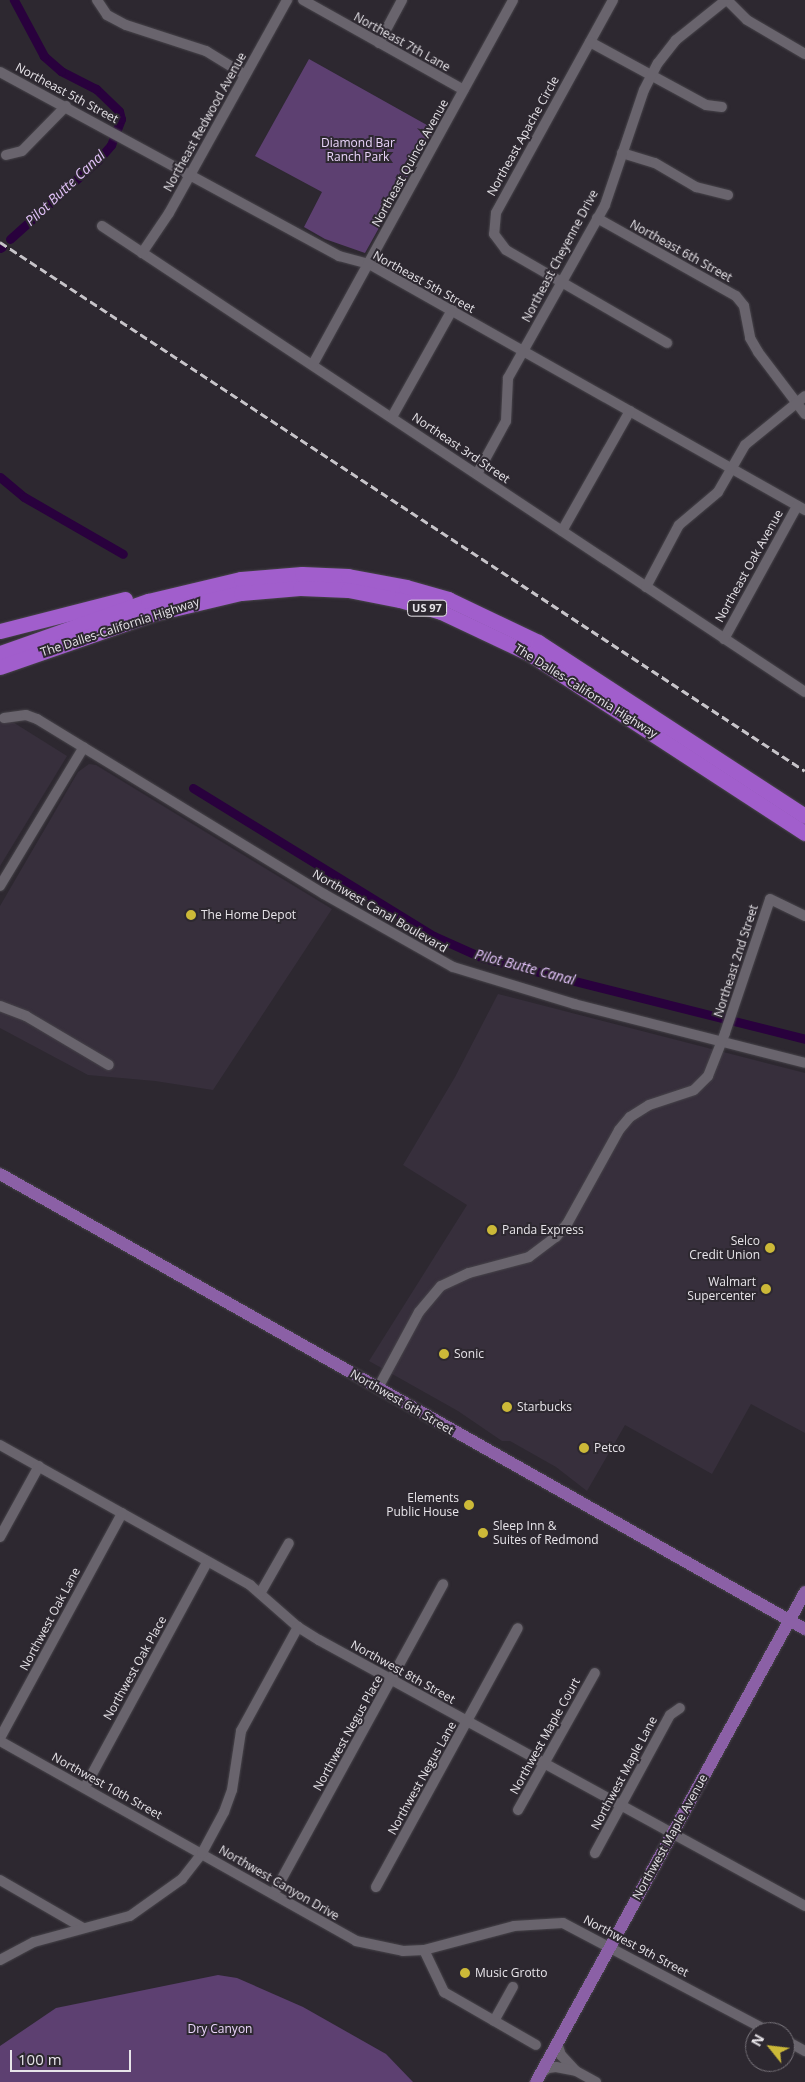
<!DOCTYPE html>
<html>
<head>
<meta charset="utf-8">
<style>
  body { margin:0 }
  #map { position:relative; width:805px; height:2082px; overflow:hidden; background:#2d2830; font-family:"Open Sans",sans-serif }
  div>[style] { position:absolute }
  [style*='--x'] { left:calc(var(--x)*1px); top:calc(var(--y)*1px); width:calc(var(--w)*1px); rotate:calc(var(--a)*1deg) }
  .built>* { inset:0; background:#372f3c }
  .green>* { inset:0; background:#5d4071 }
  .canal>* { height:9px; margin:-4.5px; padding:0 4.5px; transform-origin:4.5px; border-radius:4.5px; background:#29013d }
  .roads { filter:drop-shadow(0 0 1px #47444a) drop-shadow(0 0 1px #47444a) }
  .minor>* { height:10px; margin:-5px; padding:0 5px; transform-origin:5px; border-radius:5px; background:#69646d }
  .major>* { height:12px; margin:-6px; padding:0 6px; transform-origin:6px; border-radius:6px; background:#8b60a6 }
  .highway>* { height:15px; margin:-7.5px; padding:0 7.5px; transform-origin:7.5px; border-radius:7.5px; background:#a15ecc }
  .rail>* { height:2.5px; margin-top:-1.25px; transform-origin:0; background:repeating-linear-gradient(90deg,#c7c4c9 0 8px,transparent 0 12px) }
  .dots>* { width:14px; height:14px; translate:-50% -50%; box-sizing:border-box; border:2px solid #2d2830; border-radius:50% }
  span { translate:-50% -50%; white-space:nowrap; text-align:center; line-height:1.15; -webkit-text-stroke:4px #2d2830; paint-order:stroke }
  .shield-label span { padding:1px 4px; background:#2d2830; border:1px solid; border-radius:4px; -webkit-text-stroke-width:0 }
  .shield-label { font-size:11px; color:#e7e4e9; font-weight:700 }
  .street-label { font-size:12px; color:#e7e4e9 }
  .park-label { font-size:12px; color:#ebd6fb }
  .poi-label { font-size:12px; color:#e7e4e9 }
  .left { translate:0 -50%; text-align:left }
  .right { translate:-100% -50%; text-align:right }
  .water-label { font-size:14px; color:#e2c2f9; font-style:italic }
  .north { position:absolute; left:745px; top:2022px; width:50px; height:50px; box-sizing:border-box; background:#2d2830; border:1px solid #77737a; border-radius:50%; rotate:299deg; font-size:14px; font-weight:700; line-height:20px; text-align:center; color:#e7e4e9 }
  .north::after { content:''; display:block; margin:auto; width:18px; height:22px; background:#ccb938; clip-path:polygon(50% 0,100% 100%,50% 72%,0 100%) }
  .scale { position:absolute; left:10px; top:2050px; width:121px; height:22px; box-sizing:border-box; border:2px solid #e7e4e9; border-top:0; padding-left:6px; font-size:15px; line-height:18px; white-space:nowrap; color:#e7e4e9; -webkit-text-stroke:4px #2d2830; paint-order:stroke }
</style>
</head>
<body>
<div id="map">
  <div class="built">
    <div style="clip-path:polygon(0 714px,67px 756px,0 866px)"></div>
    <div style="clip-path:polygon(89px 764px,96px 765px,332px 909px,213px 1090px,155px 1081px,88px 1075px,0 1028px,0 906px,78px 772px)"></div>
    <div style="clip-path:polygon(498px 994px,805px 1073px,805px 1433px,751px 1404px,712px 1474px,625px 1425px,587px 1491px,556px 1467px,510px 1441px,502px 1441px,458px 1411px,369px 1361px,467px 1205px,403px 1165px,455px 1077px)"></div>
  </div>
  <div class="green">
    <div style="clip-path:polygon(309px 59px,434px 129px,365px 253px,325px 239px,304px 227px,322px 192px,255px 156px)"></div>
    <div style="clip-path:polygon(218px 1975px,237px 1978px,303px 2007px,386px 2054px,413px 2082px,0 2082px,0 2046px,56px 2008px)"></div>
  </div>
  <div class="canal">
    <div style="--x:10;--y:239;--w:118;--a:-41.9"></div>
    <div style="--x:98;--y:160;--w:20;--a:-49"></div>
    <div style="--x:111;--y:145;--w:28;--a:-69"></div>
    <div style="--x:121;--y:119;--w:8;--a:-104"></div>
    <div style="--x:119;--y:111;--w:32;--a:-136"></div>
    <div style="--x:96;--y:89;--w:39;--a:-153"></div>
    <div style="--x:61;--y:71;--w:23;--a:-139"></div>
    <div style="--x:44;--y:56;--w:64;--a:-118.2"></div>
    <div style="--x:0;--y:248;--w:2;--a:-27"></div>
    <div style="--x:0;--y:477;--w:31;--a:40"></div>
    <div style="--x:24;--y:497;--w:114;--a:29.9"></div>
    <div style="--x:193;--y:788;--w:283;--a:31.6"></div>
    <div style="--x:434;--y:936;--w:54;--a:24.2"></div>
    <div style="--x:483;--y:958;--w:332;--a:14.1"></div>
  </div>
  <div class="roads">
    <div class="minor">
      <div style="--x:97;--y:0;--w:18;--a:56"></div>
      <div style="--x:107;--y:15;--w:21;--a:28"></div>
      <div style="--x:126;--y:25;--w:84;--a:18"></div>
      <div style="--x:206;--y:51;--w:46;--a:31.6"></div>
      <div style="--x:303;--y:0;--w:184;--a:29.2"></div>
      <div style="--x:613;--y:0;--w:243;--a:118.8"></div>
      <div style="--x:496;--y:213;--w:21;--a:95"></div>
      <div style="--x:494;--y:234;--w:20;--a:53"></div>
      <div style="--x:506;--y:250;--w:186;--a:30"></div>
      <div style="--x:727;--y:0;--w:28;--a:45"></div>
      <div style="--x:747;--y:20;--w:67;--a:30.4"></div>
      <div style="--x:590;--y:42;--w:132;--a:28.5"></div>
      <div style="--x:706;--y:105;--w:16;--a:7"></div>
      <div style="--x:379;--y:43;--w:49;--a:-61.9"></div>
      <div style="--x:0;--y:72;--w:386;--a:28.5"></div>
      <div style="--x:339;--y:256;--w:31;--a:15"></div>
      <div style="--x:369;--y:264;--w:501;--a:29.43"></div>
      <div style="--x:622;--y:153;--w:34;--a:17"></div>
      <div style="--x:655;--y:163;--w:48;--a:30.3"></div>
      <div style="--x:696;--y:187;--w:33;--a:14"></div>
      <div style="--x:6;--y:155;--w:16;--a:-14"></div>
      <div style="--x:22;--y:151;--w:63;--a:-45.6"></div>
      <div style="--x:597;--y:218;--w:159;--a:29.3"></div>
      <div style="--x:736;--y:296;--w:13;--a:51"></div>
      <div style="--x:744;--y:306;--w:33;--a:79"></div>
      <div style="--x:750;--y:338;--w:16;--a:60"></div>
      <div style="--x:758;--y:352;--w:78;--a:52.8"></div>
      <div style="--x:102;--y:226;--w:843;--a:33.54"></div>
      <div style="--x:142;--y:253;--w:48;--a:-56"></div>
      <div style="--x:169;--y:213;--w:244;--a:-61"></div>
      <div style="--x:313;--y:364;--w:415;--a:-61.2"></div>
      <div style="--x:392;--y:417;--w:123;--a:-60.7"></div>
      <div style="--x:477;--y:474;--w:60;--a:-61.3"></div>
      <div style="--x:506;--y:421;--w:43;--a:-87.3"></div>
      <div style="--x:508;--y:378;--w:198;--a:-60.7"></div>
      <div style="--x:605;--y:205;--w:121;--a:-71.3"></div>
      <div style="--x:644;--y:90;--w:30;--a:-63"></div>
      <div style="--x:658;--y:63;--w:29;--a:-52"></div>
      <div style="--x:676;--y:40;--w:64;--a:-38.7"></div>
      <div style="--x:562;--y:531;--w:138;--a:-60.5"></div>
      <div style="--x:646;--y:587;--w:70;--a:-62"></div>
      <div style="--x:679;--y:525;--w:51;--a:-40.2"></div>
      <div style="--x:718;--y:492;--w:54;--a:-60.1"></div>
      <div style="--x:745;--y:445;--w:77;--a:-39.2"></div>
      <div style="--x:724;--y:639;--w:152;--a:-61.2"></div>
      <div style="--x:4;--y:718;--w:22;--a:-8"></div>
      <div style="--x:26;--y:715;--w:12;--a:20"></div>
      <div style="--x:37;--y:719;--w:336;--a:31.4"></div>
      <div style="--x:324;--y:894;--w:148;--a:29.5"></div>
      <div style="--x:453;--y:967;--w:127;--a:17"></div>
      <div style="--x:574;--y:1004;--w:238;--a:14.3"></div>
      <div style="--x:0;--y:886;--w:162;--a:-58.9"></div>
      <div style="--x:0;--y:1006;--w:28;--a:21"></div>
      <div style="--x:26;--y:1016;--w:96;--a:30.6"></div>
      <div style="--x:378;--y:1388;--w:86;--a:-61.7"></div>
      <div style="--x:419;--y:1312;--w:34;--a:-50"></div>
      <div style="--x:441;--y:1286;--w:31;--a:-25"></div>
      <div style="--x:469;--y:1273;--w:62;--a:-14.9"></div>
      <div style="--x:529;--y:1257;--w:34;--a:-37"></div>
      <div style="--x:556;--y:1237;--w:17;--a:-50"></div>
      <div style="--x:567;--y:1224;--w:107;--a:-61"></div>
      <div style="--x:619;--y:1130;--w:17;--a:-50"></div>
      <div style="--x:630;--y:1117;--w:22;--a:-32"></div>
      <div style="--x:649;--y:1105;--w:47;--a:-18.4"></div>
      <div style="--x:694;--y:1090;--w:20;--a:-45"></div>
      <div style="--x:708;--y:1076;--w:46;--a:-68.4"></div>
      <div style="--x:725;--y:1033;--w:141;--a:-71.4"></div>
      <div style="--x:770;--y:899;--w:39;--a:26"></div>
      <div style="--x:0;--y:1445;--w:287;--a:29.2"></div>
      <div style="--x:250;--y:1585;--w:64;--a:41.2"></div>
      <div style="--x:298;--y:1627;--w:25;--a:32"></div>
      <div style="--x:319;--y:1640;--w:554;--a:28.69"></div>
      <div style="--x:0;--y:1537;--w:81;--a:-61.2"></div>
      <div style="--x:261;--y:1592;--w:56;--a:-60.3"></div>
      <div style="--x:0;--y:1738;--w:256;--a:-61.5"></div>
      <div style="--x:0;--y:1741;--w:408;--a:29.3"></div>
      <div style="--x:356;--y:1941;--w:48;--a:12"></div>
      <div style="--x:403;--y:1951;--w:21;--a:-3"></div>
      <div style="--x:424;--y:1950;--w:93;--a:-14.9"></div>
      <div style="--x:514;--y:1926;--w:49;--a:-3.5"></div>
      <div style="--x:563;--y:1923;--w:234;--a:27.8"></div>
      <div style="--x:85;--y:1787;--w:256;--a:-61.5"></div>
      <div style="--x:518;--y:1810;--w:157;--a:-60.7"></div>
      <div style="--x:595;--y:1853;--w:157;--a:-61.5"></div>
      <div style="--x:670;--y:1715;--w:12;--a:-35"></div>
      <div style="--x:0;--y:1880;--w:96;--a:30"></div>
      <div style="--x:376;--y:1887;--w:295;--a:-61.3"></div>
      <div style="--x:274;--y:1893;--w:352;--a:-61.3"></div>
      <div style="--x:424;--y:1950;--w:47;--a:64.5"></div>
      <div style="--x:444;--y:1992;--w:106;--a:29.9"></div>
      <div style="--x:0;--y:1960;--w:38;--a:-28"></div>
      <div style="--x:34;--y:1942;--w:99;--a:-15.2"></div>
      <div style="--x:130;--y:1916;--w:64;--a:-35.4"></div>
      <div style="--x:182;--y:1879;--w:33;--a:-52"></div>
      <div style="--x:202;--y:1853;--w:47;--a:-61.8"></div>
      <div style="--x:224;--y:1812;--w:23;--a:-70"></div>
      <div style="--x:232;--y:1790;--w:60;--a:-81.3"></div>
      <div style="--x:241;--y:1731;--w:119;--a:-61.3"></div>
      <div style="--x:494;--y:2021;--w:39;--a:-61"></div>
      <div style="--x:785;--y:2040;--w:23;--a:29"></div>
      <div style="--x:557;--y:2043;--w:13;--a:72"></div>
      <div style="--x:561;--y:2055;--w:21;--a:47"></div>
      <div style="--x:540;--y:2074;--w:10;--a:-37"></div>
      <div style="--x:548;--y:2068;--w:8;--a:-7"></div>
      <div style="--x:556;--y:2067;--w:20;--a:11"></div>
      <div style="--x:576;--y:2071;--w:23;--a:29"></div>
    </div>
    <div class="major">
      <div style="--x:0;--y:1174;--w:925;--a:29.48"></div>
      <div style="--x:536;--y:2082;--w:559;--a:-61.23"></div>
    </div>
    <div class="highway">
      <div style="--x:0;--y:631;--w:129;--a:-14.4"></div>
      <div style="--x:0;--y:653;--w:157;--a:-19.4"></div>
      <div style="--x:148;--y:601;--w:96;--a:-13.3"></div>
      <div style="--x:241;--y:579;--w:61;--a:-4.7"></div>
      <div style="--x:302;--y:574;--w:46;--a:2.5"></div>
      <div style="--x:348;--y:576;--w:59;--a:10.7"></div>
      <div style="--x:406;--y:587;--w:44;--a:15.9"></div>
      <div style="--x:448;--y:599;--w:100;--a:25.5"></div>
      <div style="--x:538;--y:642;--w:319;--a:33.1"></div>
      <div style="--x:0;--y:667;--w:161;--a:-19.2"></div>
      <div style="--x:152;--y:614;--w:91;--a:-13.3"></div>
      <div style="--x:241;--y:593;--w:59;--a:-4.8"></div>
      <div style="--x:300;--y:588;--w:48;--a:2.4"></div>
      <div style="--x:348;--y:590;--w:53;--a:10.9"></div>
      <div style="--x:400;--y:600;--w:43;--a:16.3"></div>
      <div style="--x:441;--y:612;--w:98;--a:25.3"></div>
      <div style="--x:530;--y:654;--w:328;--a:33.1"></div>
    </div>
  </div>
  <div class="rail">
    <div style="--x:0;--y:242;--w:963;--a:33.31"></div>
  </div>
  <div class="dots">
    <div style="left:191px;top:915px;background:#ccb938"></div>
    <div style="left:492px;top:1230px;background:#ccb938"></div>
    <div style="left:770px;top:1248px;background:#ccb938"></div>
    <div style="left:766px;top:1289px;background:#ccb938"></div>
    <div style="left:444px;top:1354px;background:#ccb938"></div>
    <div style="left:507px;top:1407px;background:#ccb938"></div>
    <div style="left:584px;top:1448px;background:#ccb938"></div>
    <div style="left:469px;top:1505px;background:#ccb938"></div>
    <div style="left:483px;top:1533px;background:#ccb938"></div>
    <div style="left:465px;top:1973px;background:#ccb938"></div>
  </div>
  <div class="shield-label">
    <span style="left:427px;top:608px">US 97</span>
  </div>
  <div class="street-label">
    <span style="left:402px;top:42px;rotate:29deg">Northeast 7th Lane</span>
    <span style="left:67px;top:93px;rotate:28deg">Northeast 5th Street</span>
    <span style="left:205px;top:122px;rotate:-61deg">Northeast Redwood Avenue</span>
    <span style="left:523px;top:136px;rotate:-61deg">Northeast Apache Circle</span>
    <span style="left:410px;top:163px;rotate:-61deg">Northeast Quince Avenue</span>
    <span style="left:681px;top:251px;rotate:29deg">Northeast 6th Street</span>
    <span style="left:560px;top:256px;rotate:-62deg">Northeast Cheyenne Drive</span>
    <span style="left:424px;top:282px;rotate:29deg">Northeast 5th Street</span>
    <span style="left:461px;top:448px;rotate:34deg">Northeast 3rd Street</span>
    <span style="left:749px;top:566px;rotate:-61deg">Northeast Oak Avenue</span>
    <span style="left:120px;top:627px;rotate:-18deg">The Dalles-California Highway</span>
    <span style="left:586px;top:691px;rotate:32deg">The Dalles-California Highway</span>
    <span style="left:380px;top:911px;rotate:30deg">Northwest Canal Boulevard</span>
    <span style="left:736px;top:961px;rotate:-72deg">Northeast 2nd Street</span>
    <span style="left:402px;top:1402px;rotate:30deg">Northwest 6th Street</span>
    <span style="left:50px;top:1619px;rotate:-62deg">Northwest Oak Lane</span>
    <span style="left:135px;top:1668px;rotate:-61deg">Northwest Oak Place</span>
    <span style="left:403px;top:1672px;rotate:29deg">Northwest 8th Street</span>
    <span style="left:348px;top:1733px;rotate:-61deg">Northwest Negus Place</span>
    <span style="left:545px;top:1736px;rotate:-61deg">Northwest Maple Court</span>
    <span style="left:624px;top:1773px;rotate:-62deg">Northwest Maple Lane</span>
    <span style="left:422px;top:1778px;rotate:-61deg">Northwest Negus Lane</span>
    <span style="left:107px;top:1786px;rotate:29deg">Northwest 10th Street</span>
    <span style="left:670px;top:1837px;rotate:-61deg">Northwest Maple Avenue</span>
    <span style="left:279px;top:1883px;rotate:30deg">Northwest Canyon Drive</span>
    <span style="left:636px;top:1946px;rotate:28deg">Northwest 9th Street</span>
  </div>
  <div class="park-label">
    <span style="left:358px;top:150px">Diamond Bar<br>Ranch Park</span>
    <span style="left:220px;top:2029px">Dry Canyon</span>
  </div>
  <div class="poi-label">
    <span class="left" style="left:201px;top:915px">The Home Depot</span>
    <span class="left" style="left:502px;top:1230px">Panda Express</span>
    <span class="right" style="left:760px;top:1248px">Selco<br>Credit Union</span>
    <span class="right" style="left:756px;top:1289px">Walmart<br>Supercenter</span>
    <span class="left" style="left:454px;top:1354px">Sonic</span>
    <span class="left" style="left:517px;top:1407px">Starbucks</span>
    <span class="left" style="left:594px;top:1448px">Petco</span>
    <span class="right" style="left:459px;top:1505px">Elements<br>Public House</span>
    <span class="left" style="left:493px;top:1533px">Sleep Inn &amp;<br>Suites of Redmond</span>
    <span class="left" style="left:475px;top:1973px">Music Grotto</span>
  </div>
  <div class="water-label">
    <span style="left:65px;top:188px;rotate:-43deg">Pilot Butte Canal</span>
    <span style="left:525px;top:967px;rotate:15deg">Pilot Butte Canal</span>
  </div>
  <div class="north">N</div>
  <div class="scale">100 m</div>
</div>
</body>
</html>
